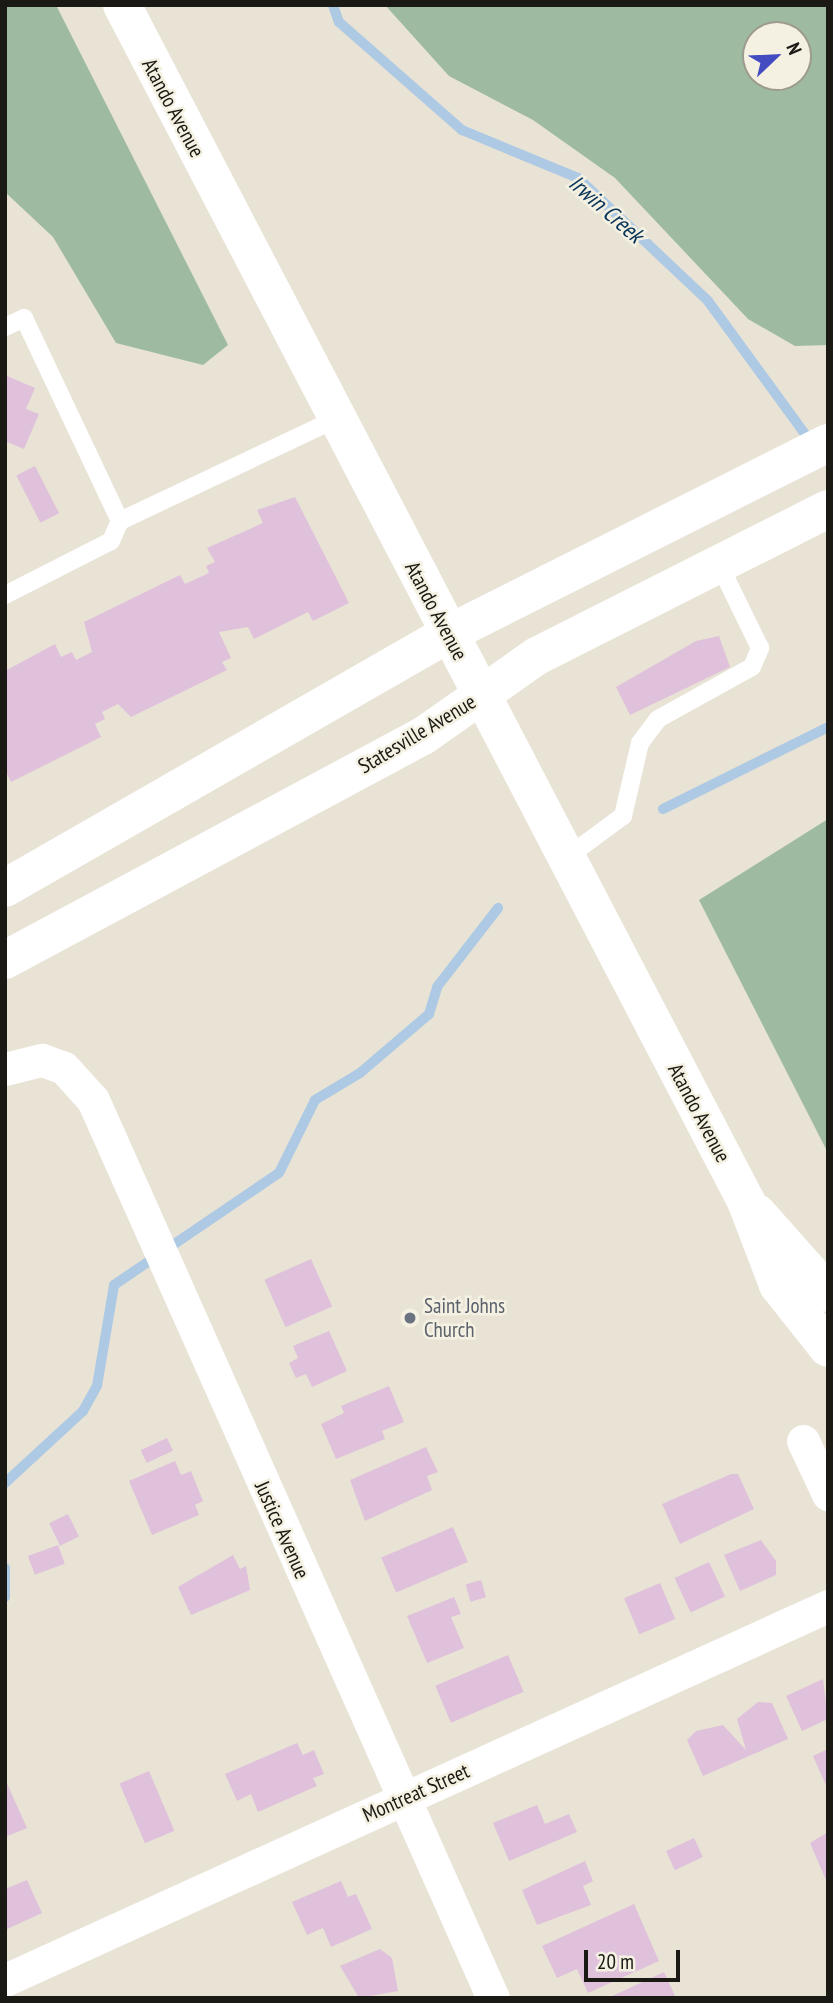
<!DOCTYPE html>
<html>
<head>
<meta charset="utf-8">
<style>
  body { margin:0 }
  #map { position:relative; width:833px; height:2003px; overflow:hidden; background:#e8e3d5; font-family:"PT Sans Narrow",sans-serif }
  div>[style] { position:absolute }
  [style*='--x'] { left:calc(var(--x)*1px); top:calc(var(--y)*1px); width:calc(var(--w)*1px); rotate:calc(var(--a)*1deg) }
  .forest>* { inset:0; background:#9ebba1 }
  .stream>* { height:10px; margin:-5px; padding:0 5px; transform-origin:5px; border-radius:5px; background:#adc9e4 }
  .building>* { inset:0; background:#e0c1db; transform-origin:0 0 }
  .service>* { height:18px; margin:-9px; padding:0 9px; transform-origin:9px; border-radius:9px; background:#fff }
  .minor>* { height:33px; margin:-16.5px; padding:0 16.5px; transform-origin:16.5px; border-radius:16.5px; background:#fff }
  .secondary>* { height:38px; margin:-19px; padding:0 19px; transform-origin:19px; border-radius:19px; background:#fff }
  .dots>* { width:19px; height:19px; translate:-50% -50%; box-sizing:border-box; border:4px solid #f5f1e2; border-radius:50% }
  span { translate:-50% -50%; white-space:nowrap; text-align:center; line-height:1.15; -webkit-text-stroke:5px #f5f1e2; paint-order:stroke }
  .street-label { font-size:21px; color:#1a1914 }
  .worship-label { font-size:21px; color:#5b616d }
  .left { translate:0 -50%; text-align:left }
  .water-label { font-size:23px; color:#073458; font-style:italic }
  .frame { position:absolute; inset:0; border:7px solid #1a1914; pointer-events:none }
  .north { position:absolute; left:742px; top:21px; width:70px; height:70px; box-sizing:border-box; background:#f5f1e2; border:2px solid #9d9b90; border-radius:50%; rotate:67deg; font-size:19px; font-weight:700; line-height:28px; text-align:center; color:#1a1914 }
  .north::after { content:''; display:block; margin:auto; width:24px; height:32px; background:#434bc0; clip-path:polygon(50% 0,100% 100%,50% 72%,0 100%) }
  .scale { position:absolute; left:584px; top:1950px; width:96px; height:32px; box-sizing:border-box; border:4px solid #1a1914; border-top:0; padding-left:9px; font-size:21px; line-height:24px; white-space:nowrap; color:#1a1914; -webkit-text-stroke:5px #f5f1e2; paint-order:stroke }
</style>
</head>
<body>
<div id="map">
  <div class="forest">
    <div style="clip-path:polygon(5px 5px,56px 5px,228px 345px,203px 365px,116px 343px,53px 237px,5px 192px)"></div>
    <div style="clip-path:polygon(evenodd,385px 5px,828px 5px,828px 345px,795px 346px,748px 319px,615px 178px,533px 120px,449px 76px,385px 5px,756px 35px,798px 35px,798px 77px,756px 77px,756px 35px)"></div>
    <div style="clip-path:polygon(828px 819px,828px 1153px,699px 900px)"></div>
  </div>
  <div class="stream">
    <div style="--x:333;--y:5;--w:18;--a:71"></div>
    <div style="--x:339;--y:22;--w:164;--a:41.3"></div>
    <div style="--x:462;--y:130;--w:126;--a:22.5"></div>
    <div style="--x:578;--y:178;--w:179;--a:43.4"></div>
    <div style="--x:708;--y:301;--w:175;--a:53.9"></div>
    <div style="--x:663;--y:809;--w:184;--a:-26.4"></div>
    <div style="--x:5;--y:1483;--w:106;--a:-42.7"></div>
    <div style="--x:83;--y:1411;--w:29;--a:-61"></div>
    <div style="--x:97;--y:1386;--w:102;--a:-80.4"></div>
    <div style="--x:114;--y:1285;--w:199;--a:-34.2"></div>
    <div style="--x:279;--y:1173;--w:81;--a:-63.7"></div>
    <div style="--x:315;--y:1100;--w:52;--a:-31"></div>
    <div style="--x:360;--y:1073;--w:91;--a:-40.5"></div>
    <div style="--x:429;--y:1014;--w:28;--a:-73"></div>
    <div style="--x:437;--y:987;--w:100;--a:-52.3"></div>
    <div style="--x:5;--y:1568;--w:29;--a:90"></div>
  </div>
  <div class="building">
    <div style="clip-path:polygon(5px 375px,35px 388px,26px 409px,39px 414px,24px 449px,5px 441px)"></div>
    <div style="left:35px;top:466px;width:53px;height:21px;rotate:63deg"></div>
    <div style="clip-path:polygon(295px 497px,349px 603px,313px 621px,308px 612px,254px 639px,248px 627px,219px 632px,231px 658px,222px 662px,227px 670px,131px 717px,118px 704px,102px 712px,105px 719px,95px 724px,101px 737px,11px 782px,5px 770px,5px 671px,55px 644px,61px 657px,72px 652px,76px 660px,92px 652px,84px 622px,180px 575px,185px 584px,209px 573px,206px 566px,215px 562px,207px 548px,263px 523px,257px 510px)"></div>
    <div style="clip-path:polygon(719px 636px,730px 667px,630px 715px,616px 687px,696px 641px)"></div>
    <div style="left:311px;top:1259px;width:52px;height:51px;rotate:66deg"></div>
    <div style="clip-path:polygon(329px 1331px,347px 1371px,312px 1387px,306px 1374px,296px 1378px,289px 1363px,298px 1358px,293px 1346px)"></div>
    <div style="clip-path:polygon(389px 1386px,404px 1422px,382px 1431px,385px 1439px,336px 1459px,321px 1424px,344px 1413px,341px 1406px)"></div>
    <div style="left:167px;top:1438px;width:14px;height:29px;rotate:65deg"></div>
    <div style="clip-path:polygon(426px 1447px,438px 1472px,427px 1476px,432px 1490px,365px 1521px,350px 1480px)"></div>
    <div style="clip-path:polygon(175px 1461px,181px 1475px,191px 1471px,203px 1501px,195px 1505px,199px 1515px,152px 1535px,129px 1481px)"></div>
    <div style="clip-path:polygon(731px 1474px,738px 1474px,754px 1509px,680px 1544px,662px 1504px)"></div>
    <div style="left:68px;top:1514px;width:25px;height:21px;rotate:64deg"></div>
    <div style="left:453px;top:1527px;width:38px;height:78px;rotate:67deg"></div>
    <div style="clip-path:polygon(761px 1540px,776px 1561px,776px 1575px,740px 1591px,724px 1555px)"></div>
    <div style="left:58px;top:1545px;width:20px;height:32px;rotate:70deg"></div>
    <div style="clip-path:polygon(233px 1555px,240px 1569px,246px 1566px,250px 1590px,191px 1615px,178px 1587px)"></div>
    <div style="left:709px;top:1562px;width:38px;height:38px;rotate:65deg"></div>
    <div style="left:481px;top:1580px;width:18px;height:16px;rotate:74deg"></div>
    <div style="left:660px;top:1583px;width:39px;height:39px;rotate:67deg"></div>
    <div style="clip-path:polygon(454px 1597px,461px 1614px,451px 1617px,464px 1648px,427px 1663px,407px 1616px)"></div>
    <div style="left:508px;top:1655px;width:40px;height:79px;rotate:67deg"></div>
    <div style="clip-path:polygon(823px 1679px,828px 1719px,802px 1731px,786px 1696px)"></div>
    <div style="clip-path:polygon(758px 1702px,772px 1703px,788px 1739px,703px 1776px,687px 1740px,696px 1731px,723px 1725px,746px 1750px,737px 1719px)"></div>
    <div style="clip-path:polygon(297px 1743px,303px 1755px,314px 1750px,324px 1774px,313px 1778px,317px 1786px,258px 1812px,251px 1794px,237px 1801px,225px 1774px)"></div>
    <div style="clip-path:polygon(828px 1749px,828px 1790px,813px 1756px)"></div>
    <div style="left:149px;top:1771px;width:65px;height:32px;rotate:67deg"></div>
    <div style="clip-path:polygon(5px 1779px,27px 1828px,5px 1837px)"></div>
    <div style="clip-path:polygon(537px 1805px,545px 1824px,569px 1814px,577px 1832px,509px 1861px,493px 1823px)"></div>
    <div style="clip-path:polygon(828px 1832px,828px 1878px,826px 1880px,810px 1843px)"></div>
    <div style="left:694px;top:1838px;width:21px;height:31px;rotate:65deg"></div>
    <div style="clip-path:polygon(585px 1861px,593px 1881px,583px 1886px,591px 1905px,537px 1925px,522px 1890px)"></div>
    <div style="clip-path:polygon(27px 1880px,42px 1913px,5px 1930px,5px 1889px)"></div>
    <div style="clip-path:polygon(341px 1881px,348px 1897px,356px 1894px,372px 1929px,331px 1947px,323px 1928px,307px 1935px,292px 1902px)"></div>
    <div style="clip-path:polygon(634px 1904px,659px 1961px,588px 1993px,577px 1969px,557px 1978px,542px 1946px)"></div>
    <div style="clip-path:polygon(380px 1949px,392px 1958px,398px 1991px,359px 1998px,340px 1966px)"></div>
    <div style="clip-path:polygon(664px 1972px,676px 1998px,608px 1998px)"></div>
  </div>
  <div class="service">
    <div style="--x:5;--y:327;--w:21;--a:-25"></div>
    <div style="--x:24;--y:318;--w:225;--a:64.7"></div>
    <div style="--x:120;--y:521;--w:239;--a:-25.3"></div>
    <div style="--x:5;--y:595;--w:119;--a:-27"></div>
    <div style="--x:111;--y:541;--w:22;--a:-66"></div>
    <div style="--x:566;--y:858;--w:71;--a:-36.4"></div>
    <div style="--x:623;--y:816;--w:75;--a:-76.9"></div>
    <div style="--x:640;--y:743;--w:30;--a:-53"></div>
    <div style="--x:658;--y:719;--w:107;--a:-29"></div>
    <div style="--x:752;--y:667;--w:21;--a:-67"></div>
    <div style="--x:760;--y:648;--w:93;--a:-116"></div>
  </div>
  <div class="minor">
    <div style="--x:5;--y:1069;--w:38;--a:-14"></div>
    <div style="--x:42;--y:1060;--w:23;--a:20"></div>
    <div style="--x:64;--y:1068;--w:43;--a:47.8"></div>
    <div style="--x:93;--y:1100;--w:983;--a:65.99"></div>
    <div style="--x:803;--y:1441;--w:59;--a:64.7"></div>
    <div style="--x:5;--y:1980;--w:904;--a:-24.44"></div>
  </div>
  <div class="secondary">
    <div style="--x:122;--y:5;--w:1349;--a:62.45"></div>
    <div style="--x:746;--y:1201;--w:90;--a:69.1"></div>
    <div style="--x:778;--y:1285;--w:80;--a:51.6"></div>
    <div style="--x:5;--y:888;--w:511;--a:-29.83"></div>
    <div style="--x:448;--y:634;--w:425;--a:-26.7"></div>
    <div style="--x:5;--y:960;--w:474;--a:-28.2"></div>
    <div style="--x:423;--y:736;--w:139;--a:-35.1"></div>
    <div style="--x:537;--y:656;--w:326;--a:-26.8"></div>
    <div style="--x:757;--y:1213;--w:107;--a:48.4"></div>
  </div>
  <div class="dots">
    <div style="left:410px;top:1318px;background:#6b7280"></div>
  </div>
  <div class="street-label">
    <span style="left:173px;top:108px;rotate:62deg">Atando Avenue</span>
    <span style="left:436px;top:611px;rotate:62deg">Atando Avenue</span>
    <span style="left:417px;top:734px;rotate:-31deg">Statesville Avenue</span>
    <span style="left:699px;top:1113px;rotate:62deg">Atando Avenue</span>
    <span style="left:282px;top:1530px;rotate:66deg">Justice Avenue</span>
    <span style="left:416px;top:1793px;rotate:-24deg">Montreat Street</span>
  </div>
  <div class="worship-label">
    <span class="left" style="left:424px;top:1318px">Saint Johns<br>Church</span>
  </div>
  <div class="water-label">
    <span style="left:606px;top:209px;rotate:41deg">Irwin Creek</span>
  </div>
  <div class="frame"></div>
  <div class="north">N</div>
  <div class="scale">20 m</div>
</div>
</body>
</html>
